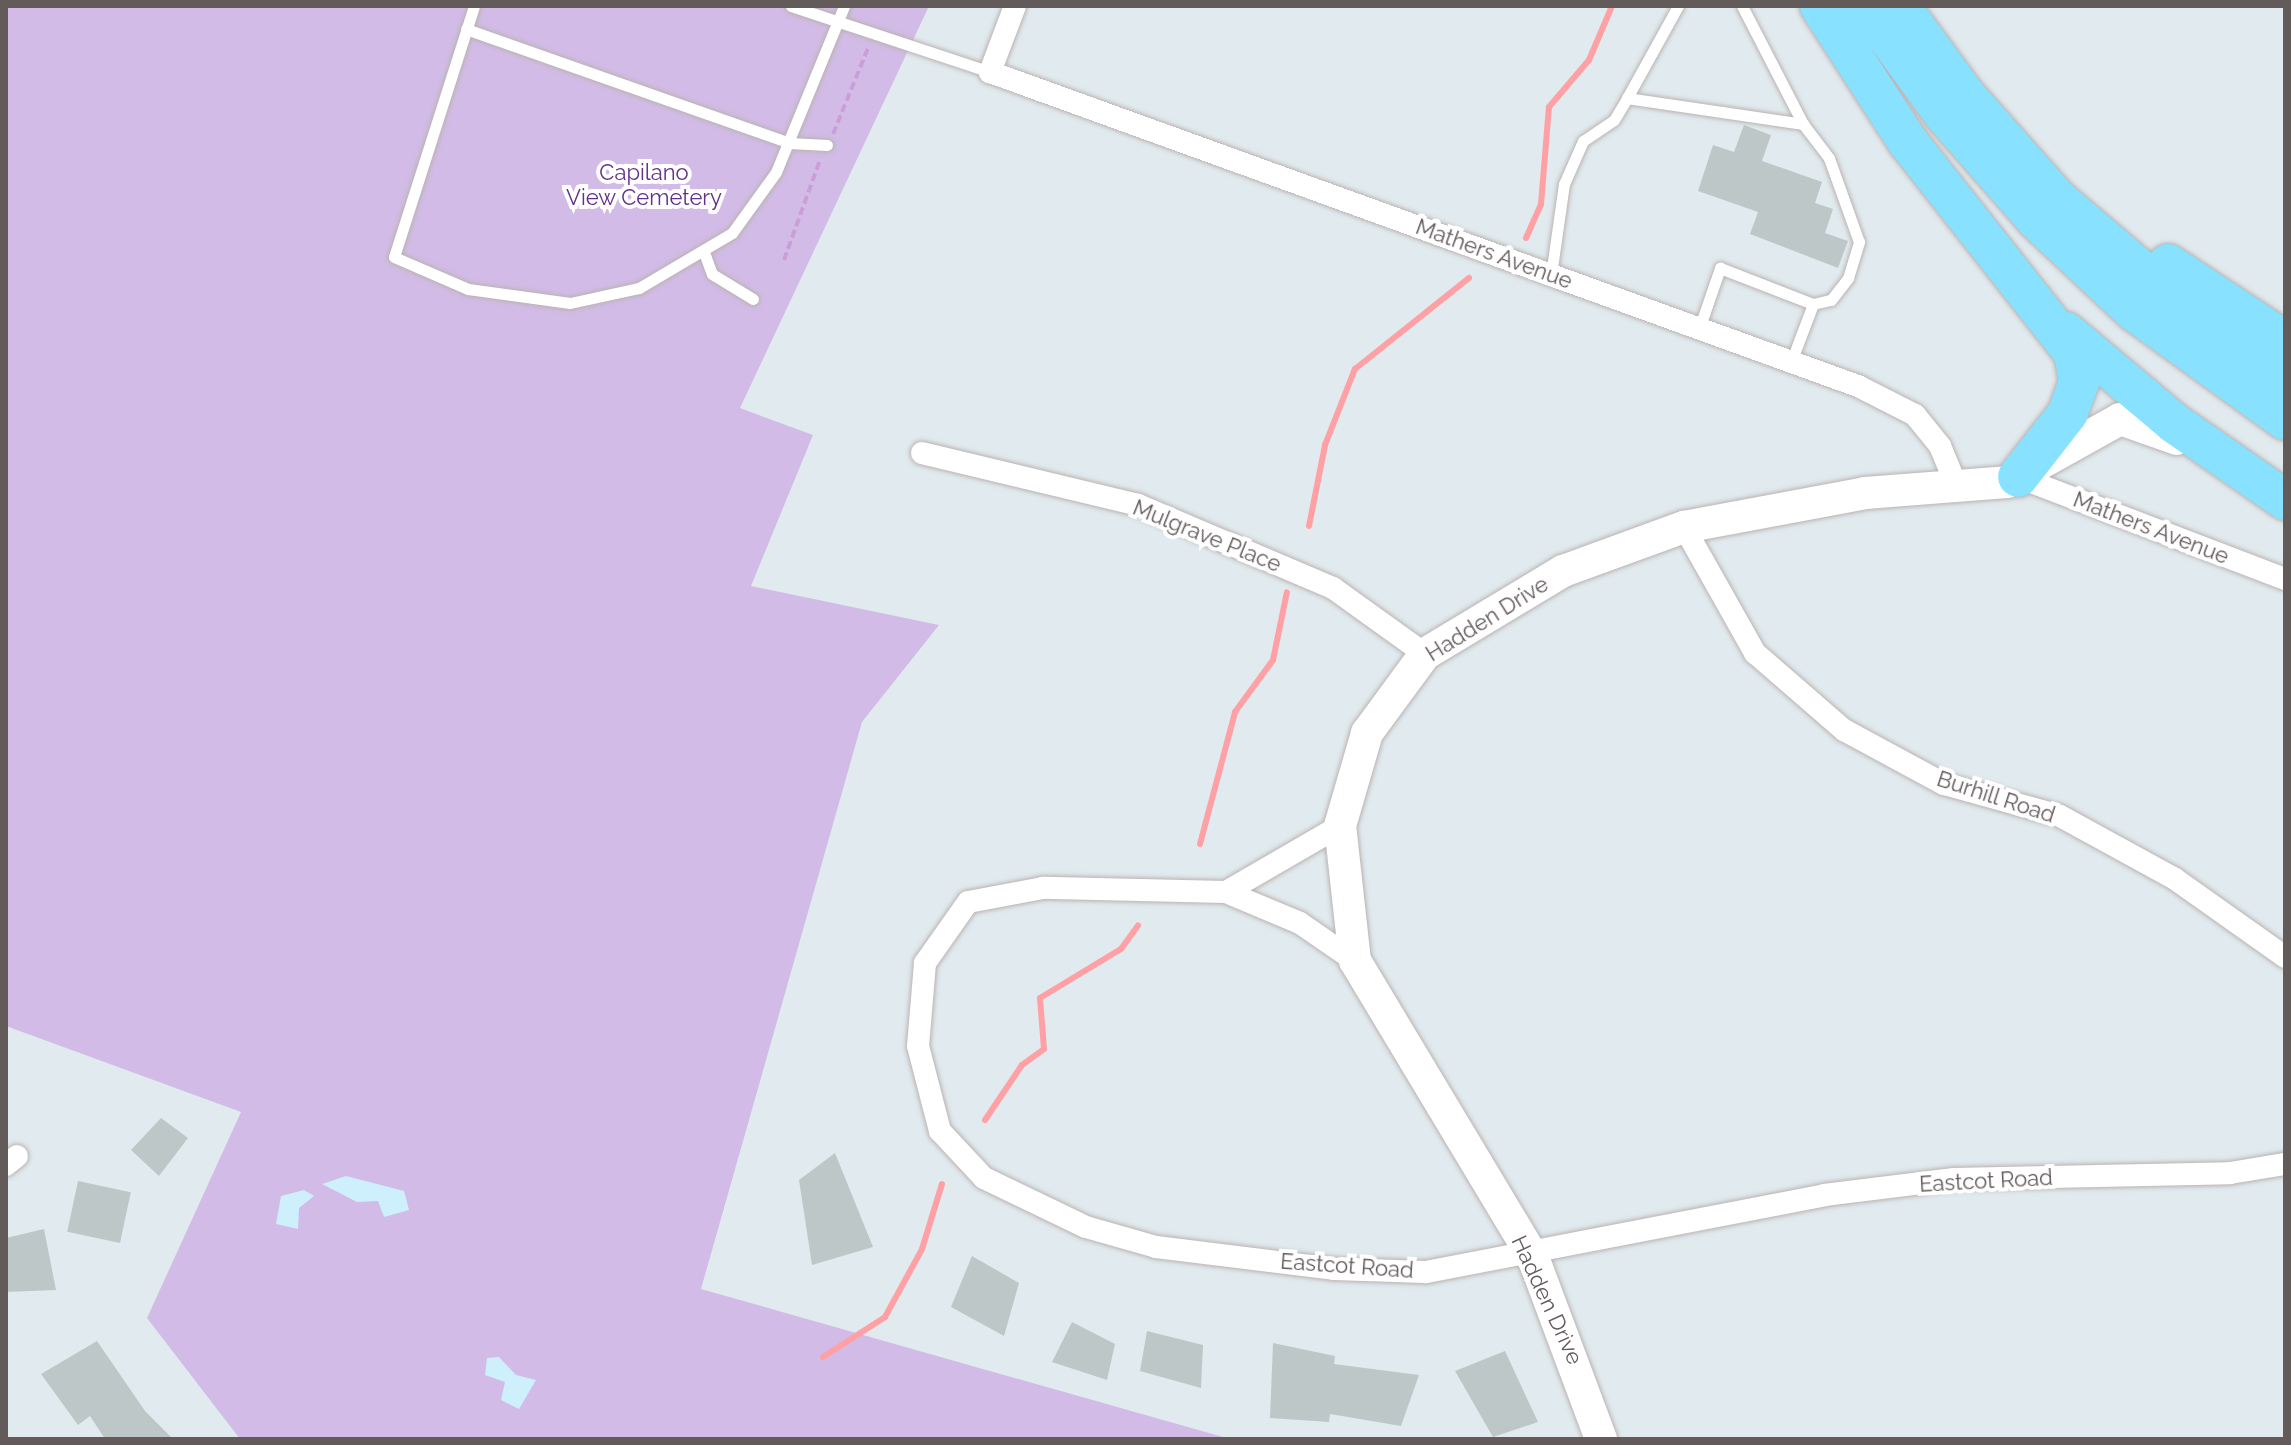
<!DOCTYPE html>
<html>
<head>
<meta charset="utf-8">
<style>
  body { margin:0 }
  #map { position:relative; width:2291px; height:1445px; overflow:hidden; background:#e1eaee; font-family:Raleway,sans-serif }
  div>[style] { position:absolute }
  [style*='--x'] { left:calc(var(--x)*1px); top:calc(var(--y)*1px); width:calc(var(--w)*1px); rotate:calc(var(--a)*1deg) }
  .green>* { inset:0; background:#d2bce7 }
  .sand>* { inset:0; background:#ceeffc }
  .stream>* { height:6px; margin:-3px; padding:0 3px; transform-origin:3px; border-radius:3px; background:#ffa0a5 }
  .building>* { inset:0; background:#bec7c8; transform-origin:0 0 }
  .path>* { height:4px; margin-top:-2px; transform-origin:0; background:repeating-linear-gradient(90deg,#cc9ed9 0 8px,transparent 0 12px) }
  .roads { filter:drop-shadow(0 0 2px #bab3b2) drop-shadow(0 0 2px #bab3b2) }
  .lane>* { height:11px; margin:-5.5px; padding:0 5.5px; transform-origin:5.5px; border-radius:5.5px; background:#fff }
  .street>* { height:22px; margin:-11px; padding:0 11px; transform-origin:11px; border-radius:11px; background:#fff }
  .secondary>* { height:32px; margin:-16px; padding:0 16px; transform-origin:16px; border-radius:16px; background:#fff }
  .highway>* { height:40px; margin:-20px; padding:0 20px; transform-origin:20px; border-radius:20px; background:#87e1ff }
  span { translate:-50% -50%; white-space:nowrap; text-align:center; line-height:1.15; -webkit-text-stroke:8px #fff; paint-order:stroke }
  .park-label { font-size:22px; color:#62318a }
  .street-label { font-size:22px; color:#635a5a }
  .frame { position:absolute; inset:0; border:8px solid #635a5a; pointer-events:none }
</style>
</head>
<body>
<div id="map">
  <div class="green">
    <div style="clip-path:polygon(6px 6px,929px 6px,740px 408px,813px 435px,751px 586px,939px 625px,862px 722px,701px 1289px,1230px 1439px,240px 1439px,147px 1318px,241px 1112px,6px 1026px)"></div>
  </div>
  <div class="sand">
    <div style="clip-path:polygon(346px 1176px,404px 1191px,409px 1210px,384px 1217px,378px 1201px,357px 1202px,322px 1184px)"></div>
    <div style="clip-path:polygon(304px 1190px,314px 1196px,299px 1208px,298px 1229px,276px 1224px,281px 1196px)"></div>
    <div style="clip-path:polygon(499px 1357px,516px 1375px,536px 1380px,519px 1409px,501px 1400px,505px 1382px,485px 1375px,487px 1358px)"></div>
  </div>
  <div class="stream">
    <div style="--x:1526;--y:238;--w:37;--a:-66"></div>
    <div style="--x:1541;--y:204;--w:97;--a:-85.3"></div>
    <div style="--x:1549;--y:107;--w:62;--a:-49.6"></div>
    <div style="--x:1589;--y:60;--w:59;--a:-66.9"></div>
    <div style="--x:1309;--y:526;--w:83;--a:-78.8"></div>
    <div style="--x:1325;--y:445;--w:82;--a:-68.5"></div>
    <div style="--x:1355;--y:369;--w:146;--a:-38.6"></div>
    <div style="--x:1200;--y:844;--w:137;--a:-75.1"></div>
    <div style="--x:1235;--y:712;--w:64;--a:-53.8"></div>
    <div style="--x:1273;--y:660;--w:69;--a:-78.4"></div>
    <div style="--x:985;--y:1120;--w:66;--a:-56.1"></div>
    <div style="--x:1022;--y:1065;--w:27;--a:-36"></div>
    <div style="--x:1044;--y:1049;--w:51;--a:-94.5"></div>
    <div style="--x:1040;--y:998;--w:95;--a:-31.2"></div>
    <div style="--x:1121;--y:949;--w:29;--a:-54"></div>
    <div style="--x:823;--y:1357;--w:74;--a:-32.8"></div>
    <div style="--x:885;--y:1317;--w:77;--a:-61.4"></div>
    <div style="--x:922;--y:1249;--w:68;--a:-72.9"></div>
  </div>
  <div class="building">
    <div style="clip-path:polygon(1744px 125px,1771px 135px,1762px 161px,1822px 182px,1815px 203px,1833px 209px,1825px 233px,1848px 241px,1838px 268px,1750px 234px,1758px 212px,1698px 191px,1713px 145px,1734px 152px)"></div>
    <div style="clip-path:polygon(161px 1118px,188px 1138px,159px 1176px,131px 1150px)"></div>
    <div style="clip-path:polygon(835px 1153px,873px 1247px,812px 1265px,799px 1180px)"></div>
    <div style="left:78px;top:1181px;width:54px;height:52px;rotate:12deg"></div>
    <div style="clip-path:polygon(44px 1229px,56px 1290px,6px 1292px,6px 1238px)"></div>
    <div style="clip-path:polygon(972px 1256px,1019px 1283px,1004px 1336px,951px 1307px)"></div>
    <div style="clip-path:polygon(1072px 1322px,1115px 1344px,1107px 1380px,1052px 1362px)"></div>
    <div style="clip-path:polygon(1147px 1331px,1203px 1345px,1201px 1388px,1140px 1371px)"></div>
    <div style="clip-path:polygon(97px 1341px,145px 1411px,173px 1439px,105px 1439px,90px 1416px,78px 1425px,41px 1374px)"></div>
    <div style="clip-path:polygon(1273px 1343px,1335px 1356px,1334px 1364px,1419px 1375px,1401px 1426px,1330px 1414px,1329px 1422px,1270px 1418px)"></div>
    <div style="clip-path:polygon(1505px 1351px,1538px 1422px,1493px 1437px,1455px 1371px)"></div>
  </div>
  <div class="path">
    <div style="--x:833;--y:134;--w:95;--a:-67.8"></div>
    <div style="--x:784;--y:260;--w:106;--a:-70.2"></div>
  </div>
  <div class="roads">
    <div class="lane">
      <div style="--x:474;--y:6;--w:263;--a:107.7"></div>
      <div style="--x:394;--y:257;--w:81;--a:23.4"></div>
      <div style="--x:468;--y:289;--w:103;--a:7.8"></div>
      <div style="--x:570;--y:303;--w:71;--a:-12.3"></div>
      <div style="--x:639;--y:288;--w:108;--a:-30.6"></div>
      <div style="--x:732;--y:233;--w:75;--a:-54.2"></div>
      <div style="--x:776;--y:172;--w:179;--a:-67.7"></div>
      <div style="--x:791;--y:6;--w:210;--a:18.3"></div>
      <div style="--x:1678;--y:6;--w:105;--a:119"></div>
      <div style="--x:1627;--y:98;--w:178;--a:8.4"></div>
      <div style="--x:466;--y:29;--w:343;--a:19.4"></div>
      <div style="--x:789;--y:143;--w:38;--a:3"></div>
      <div style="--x:705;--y:255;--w:20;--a:70"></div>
      <div style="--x:712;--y:274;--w:48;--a:31.4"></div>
      <div style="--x:1551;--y:275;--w:92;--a:-81.9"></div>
      <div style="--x:1564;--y:184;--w:47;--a:-66.2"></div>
      <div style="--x:1583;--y:141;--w:37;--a:-34"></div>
      <div style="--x:1614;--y:120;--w:26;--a:-59"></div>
      <div style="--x:1699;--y:329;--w:65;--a:-71"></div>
      <div style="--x:1720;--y:268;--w:100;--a:21.2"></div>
      <div style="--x:1813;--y:304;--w:18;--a:-13"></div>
      <div style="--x:1831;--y:300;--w:28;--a:-52"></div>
      <div style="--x:1848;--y:278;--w:38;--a:-73"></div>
      <div style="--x:1859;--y:242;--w:89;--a:-109.7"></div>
      <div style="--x:1829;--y:158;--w:43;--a:-127.4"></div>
      <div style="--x:1803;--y:124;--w:133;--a:-117.3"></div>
      <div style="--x:1791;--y:362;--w:62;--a:-69.2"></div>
    </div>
    <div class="street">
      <div style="--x:1015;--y:6;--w:71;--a:110.7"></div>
      <div style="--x:990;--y:72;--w:923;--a:19.89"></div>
      <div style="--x:1858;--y:386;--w:64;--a:27"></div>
      <div style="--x:1915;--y:415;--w:40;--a:51"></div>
      <div style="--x:1940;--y:446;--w:44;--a:67.5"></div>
      <div style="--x:922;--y:453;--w:222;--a:13.5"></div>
      <div style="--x:1138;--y:505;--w:212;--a:23.1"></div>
      <div style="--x:1333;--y:588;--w:113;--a:35.7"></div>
      <div style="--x:2018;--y:477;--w:286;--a:20.9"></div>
      <div style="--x:1684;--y:527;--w:145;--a:60.6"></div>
      <div style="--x:1755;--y:653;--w:118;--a:40.9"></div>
      <div style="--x:1844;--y:730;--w:114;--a:28.4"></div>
      <div style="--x:1944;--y:784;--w:120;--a:15.4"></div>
      <div style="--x:2060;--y:816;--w:131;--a:28.7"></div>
      <div style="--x:2175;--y:879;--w:135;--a:35.3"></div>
      <div style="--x:1226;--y:892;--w:132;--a:-30.1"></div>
      <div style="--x:1355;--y:961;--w:67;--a:-145.4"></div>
      <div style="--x:1300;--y:923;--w:80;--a:-157.3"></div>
      <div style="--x:1226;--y:892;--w:183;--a:-178.7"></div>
      <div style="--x:1043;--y:888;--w:76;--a:169.4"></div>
      <div style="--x:968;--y:902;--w:75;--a:125.2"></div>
      <div style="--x:925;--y:963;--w:83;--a:94.8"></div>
      <div style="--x:918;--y:1046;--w:88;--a:75.5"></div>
      <div style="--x:940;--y:1131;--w:64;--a:46.9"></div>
      <div style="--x:984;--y:1178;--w:113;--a:25.7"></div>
      <div style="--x:1086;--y:1227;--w:73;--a:15.9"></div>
      <div style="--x:1156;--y:1247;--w:179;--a:7"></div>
      <div style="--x:1334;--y:1269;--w:92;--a:1.9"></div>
      <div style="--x:1426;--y:1272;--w:405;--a:-10.9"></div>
      <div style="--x:1824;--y:1195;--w:131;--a:-7"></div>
      <div style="--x:1954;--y:1179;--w:276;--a:-1.2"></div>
      <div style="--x:2230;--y:1173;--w:56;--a:-9.3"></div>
      <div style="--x:6;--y:1165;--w:14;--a:-39"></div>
    </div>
    <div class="secondary">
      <div style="--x:1601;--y:1439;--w:194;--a:-110.5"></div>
      <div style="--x:1533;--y:1257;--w:345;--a:-121"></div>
      <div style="--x:1355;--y:961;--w:136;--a:-96.3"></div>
      <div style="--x:1340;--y:826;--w:97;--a:-73.8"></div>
      <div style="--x:1367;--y:733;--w:98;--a:-53.7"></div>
      <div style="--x:1425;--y:654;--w:161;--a:-31"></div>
      <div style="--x:1563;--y:571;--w:129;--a:-20"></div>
      <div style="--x:1684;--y:527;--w:184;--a:-10.6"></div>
      <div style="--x:1865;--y:493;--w:142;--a:-4.4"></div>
      <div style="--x:2007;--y:482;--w:129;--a:-29.1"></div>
      <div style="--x:2120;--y:419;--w:60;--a:19.3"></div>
    </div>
    <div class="highway">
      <div style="--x:1820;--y:6;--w:162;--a:57.1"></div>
      <div style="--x:1908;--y:142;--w:268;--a:51.8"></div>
      <div style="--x:2074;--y:353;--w:29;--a:80"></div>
      <div style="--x:2079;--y:382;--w:33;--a:110"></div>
      <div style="--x:2068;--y:413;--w:81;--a:128"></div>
      <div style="--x:1865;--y:6;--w:132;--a:53.9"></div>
      <div style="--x:1943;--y:113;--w:141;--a:48.7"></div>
      <div style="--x:2036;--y:219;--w:134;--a:43.2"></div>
      <div style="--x:2134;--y:311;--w:186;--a:35.8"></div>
      <div style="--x:1900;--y:6;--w:110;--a:53.9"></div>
      <div style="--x:1965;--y:95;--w:139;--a:48.5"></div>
      <div style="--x:2057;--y:199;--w:196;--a:40.4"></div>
      <div style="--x:2206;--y:326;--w:93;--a:32.3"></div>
      <div style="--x:2168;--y:264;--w:140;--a:33.3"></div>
      <div style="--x:2066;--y:332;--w:141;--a:40.1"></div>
      <div style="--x:2174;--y:423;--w:135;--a:34.7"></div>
    </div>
  </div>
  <div class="park-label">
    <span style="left:644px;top:185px">Capilano<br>View Cemetery</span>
  </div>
  <div class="street-label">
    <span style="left:1494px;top:254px;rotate:20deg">Mathers Avenue</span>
    <span style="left:2151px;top:528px;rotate:21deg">Mathers Avenue</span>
    <span style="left:1207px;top:536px;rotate:22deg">Mulgrave Place</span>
    <span style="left:1487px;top:619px;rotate:-32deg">Hadden Drive</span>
    <span style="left:1996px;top:797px;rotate:18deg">Burhill Road</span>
    <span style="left:1986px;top:1181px;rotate:-3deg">Eastcot Road</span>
    <span style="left:1347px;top:1266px;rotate:4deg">Eastcot Road</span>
    <span style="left:1547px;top:1300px;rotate:65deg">Hadden Drive</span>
  </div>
  <div class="frame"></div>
</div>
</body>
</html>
